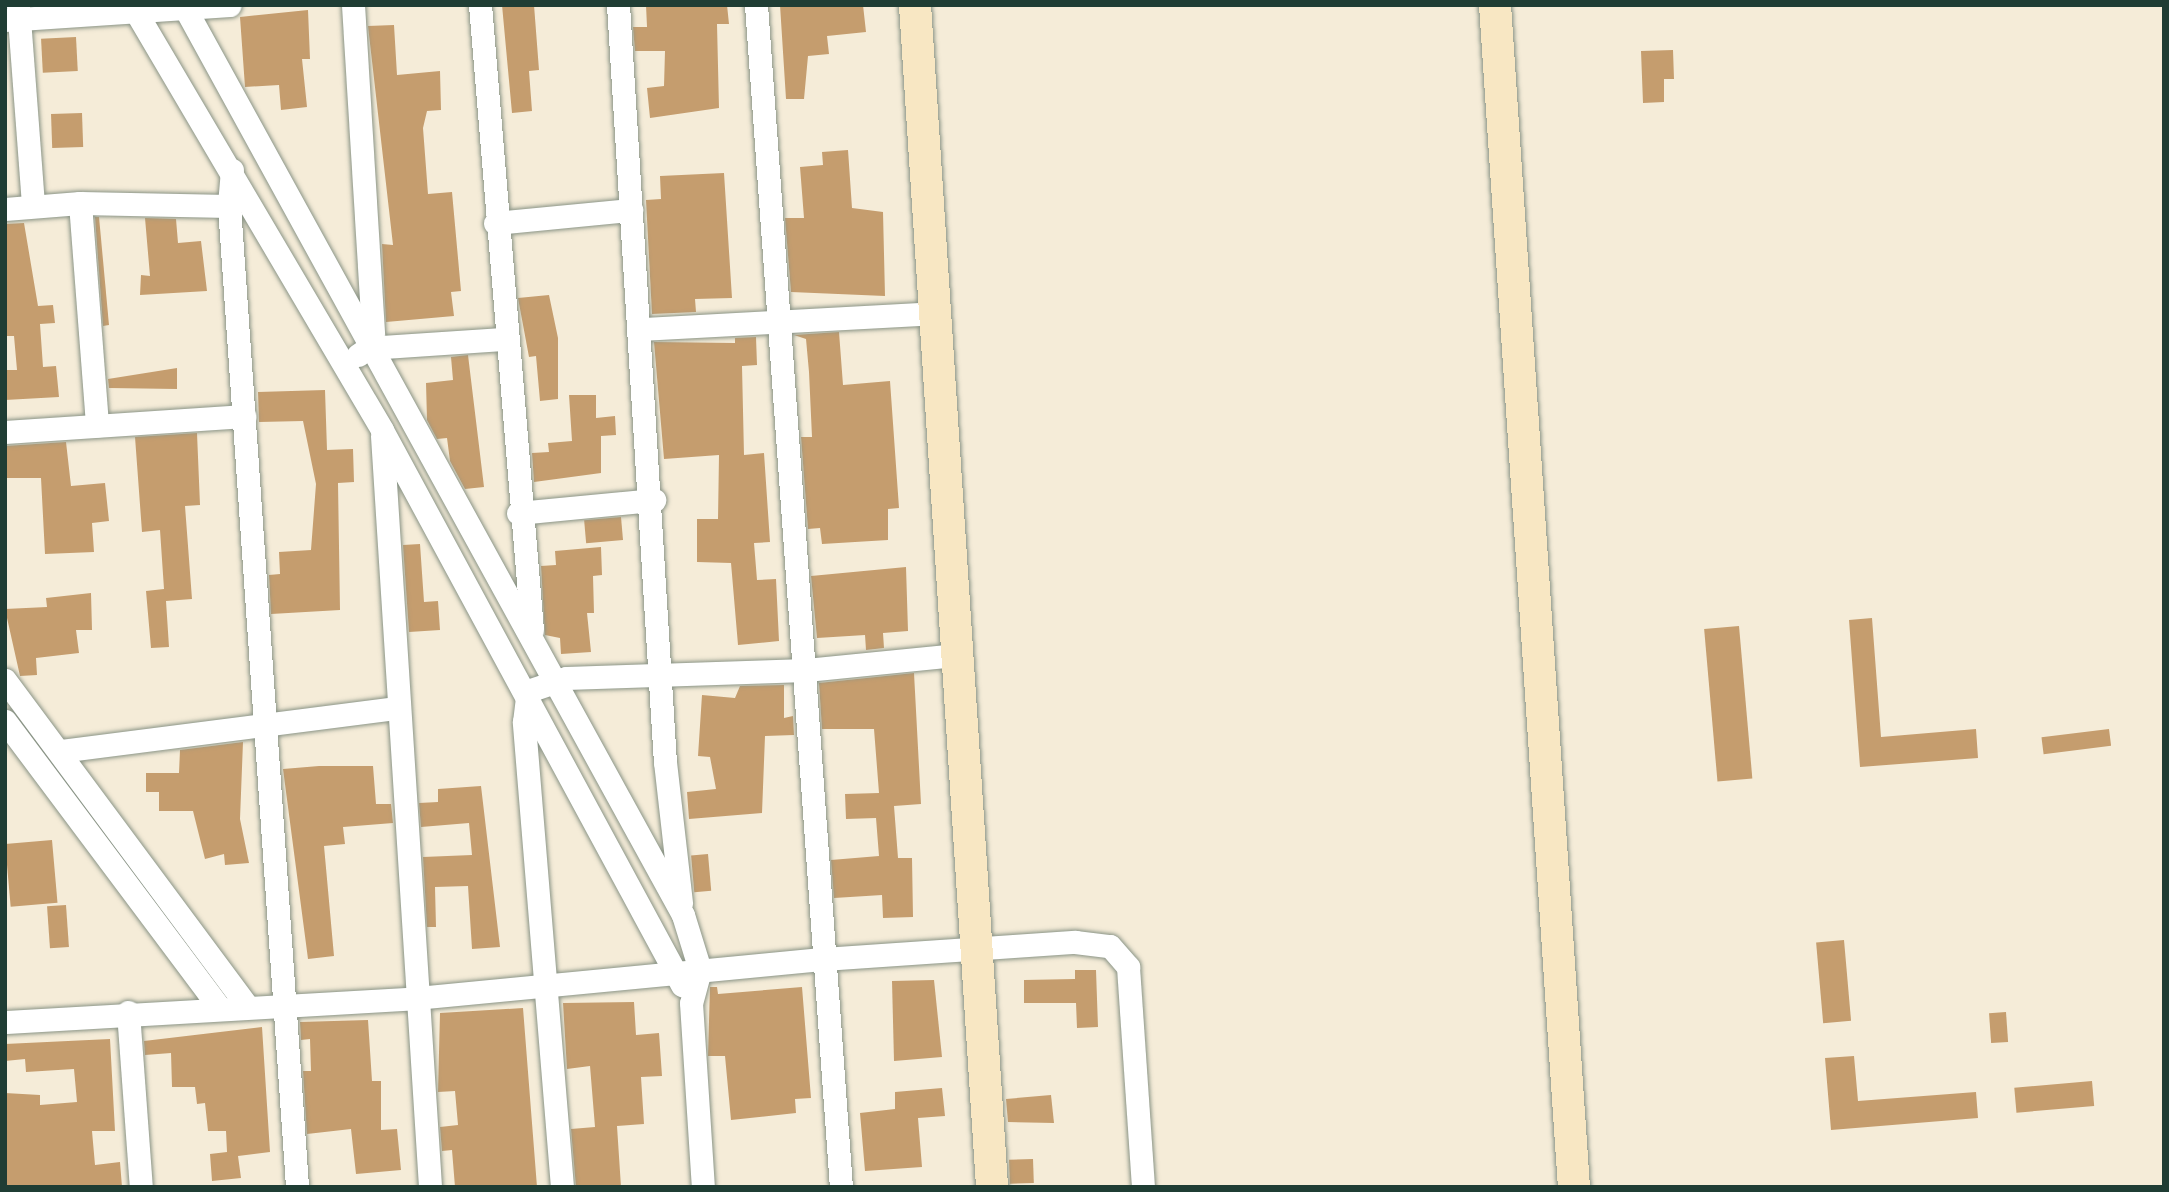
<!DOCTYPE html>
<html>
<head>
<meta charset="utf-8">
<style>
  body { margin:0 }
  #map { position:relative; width:2169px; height:1192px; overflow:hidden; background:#f5ecd8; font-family:"IM FELL French Canon",serif }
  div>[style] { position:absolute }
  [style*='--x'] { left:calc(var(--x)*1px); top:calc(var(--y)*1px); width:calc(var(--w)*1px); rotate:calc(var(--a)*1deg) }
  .building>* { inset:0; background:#c59d6e; transform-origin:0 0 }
  .roads { filter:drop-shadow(0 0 2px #8a9486) drop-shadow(0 0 2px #8a9486) }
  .street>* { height:23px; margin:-11.5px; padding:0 11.5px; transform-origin:11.5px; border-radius:11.5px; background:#fff }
  .secondary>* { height:32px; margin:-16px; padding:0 16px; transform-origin:16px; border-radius:16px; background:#f8e7c3 }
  span { translate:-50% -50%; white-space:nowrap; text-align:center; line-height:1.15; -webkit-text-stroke:7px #fff; paint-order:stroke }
  .frame { position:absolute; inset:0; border:7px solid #1f3d34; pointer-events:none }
</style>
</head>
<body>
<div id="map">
  <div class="building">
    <div style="clip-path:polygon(502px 5px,534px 5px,539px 70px,529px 71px,532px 111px,512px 113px)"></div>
    <div style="clip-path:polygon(646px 5px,727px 5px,729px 24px,717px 24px,719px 108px,650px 118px,647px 88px,664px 86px,665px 51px,635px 51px,633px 27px,647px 27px)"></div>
    <div style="clip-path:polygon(780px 5px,863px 5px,866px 32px,827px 36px,829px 54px,808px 56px,804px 99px,786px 99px)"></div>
    <div style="clip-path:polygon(308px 10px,310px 59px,302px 59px,307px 107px,281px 110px,279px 85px,245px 87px,240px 17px)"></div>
    <div style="clip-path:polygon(394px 25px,397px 75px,440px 71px,441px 110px,427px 111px,423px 128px,428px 194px,452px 192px,461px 291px,451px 292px,454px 316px,386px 322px,382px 244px,393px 245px,368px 26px)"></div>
    <div style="left:76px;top:37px;width:34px;height:35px;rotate:87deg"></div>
    <div style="clip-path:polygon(1673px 50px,1674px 79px,1664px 79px,1664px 102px,1643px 103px,1641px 51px)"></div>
    <div style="left:82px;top:113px;width:34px;height:31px;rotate:88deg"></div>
    <div style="clip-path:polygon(848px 150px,852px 208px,883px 212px,885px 296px,791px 292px,785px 218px,804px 218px,800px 167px,823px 165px,822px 152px)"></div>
    <div style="clip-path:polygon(724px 173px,732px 298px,695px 299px,696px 312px,652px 314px,646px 200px,661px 199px,660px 176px)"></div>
    <div style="clip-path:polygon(95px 217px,99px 217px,109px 325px,103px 326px)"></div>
    <div style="clip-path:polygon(145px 218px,176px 219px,178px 243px,201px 241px,207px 291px,140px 295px,141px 275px,150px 276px)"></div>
    <div style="clip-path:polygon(24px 223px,38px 306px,53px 305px,55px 323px,40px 324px,43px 367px,56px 366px,59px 397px,5px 400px,5px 370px,17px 370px,14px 336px,5px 336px,5px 224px)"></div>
    <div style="clip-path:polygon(549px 295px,558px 338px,558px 399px,540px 401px,536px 356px,529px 357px,518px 298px)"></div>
    <div style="clip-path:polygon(839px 332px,843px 385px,890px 381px,899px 508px,888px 509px,888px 540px,822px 544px,820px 528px,808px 529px,801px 437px,812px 437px,809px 372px,806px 339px,794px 335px)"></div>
    <div style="clip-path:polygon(756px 337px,757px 365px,742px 366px,744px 455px,764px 453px,770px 542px,754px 543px,757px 580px,776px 579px,779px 641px,738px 645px,731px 563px,697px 562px,697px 519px,718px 519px,719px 455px,664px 459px,654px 342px,735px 343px,735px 338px)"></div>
    <div style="clip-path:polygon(468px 355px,484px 487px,465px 489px,450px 461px,447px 438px,437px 439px,427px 420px,426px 383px,453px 380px,451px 357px)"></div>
    <div style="clip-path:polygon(177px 368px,177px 389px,109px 388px,108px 379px)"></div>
    <div style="clip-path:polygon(325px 390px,327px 450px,353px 449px,354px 482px,338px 483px,340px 610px,271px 614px,269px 575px,280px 574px,279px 552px,311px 550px,316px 484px,303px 421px,259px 422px,258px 392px)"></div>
    <div style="clip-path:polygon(569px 395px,596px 395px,596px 418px,615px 416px,616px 435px,601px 436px,601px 473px,534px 482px,532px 453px,549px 452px,548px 443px,572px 441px)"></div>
    <div style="clip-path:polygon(197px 433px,200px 505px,185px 506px,192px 599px,166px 601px,169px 647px,151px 648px,146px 591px,164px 589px,160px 530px,142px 532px,135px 437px)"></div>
    <div style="clip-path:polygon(66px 442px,71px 486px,105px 483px,109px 521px,92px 523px,94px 552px,45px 554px,41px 478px,5px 478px,5px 446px)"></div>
    <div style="left:621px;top:517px;width:23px;height:37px;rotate:85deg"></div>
    <div style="clip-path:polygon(420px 544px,424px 602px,438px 601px,440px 630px,409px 632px,403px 545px)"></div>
    <div style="clip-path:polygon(601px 547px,602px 575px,593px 576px,594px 613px,587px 613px,591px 652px,561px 654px,560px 638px,545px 635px,541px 566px,556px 565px,555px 551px)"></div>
    <div style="clip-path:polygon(906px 567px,908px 631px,883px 633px,884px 648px,866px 650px,865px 635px,817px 638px,811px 576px)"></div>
    <div style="clip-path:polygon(91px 593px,92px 630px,76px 630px,79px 653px,36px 658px,37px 675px,20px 676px,5px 609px,47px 607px,46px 598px)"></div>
    <div style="clip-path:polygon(1872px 618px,1881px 737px,1976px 729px,1978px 758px,1860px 767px,1849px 620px)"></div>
    <div style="left:1739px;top:626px;width:153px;height:35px;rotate:85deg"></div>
    <div style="clip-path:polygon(914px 673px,921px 804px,894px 806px,898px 858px,912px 858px,913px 917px,883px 918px,882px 895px,834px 898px,831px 860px,879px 856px,876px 818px,846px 819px,845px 794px,879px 793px,874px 729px,822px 729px,819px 683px)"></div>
    <div style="clip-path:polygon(784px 685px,784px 718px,793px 716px,794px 735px,765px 736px,762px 813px,689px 819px,687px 792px,716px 789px,710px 757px,698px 756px,702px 695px,735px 698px,740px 686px)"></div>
    <div style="left:2109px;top:729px;width:17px;height:68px;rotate:83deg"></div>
    <div style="clip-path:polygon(243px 742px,240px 819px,249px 863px,225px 865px,224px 854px,205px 859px,193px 811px,159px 811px,159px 792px,146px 792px,146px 773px,179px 773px,180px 750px)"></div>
    <div style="clip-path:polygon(319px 766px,373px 766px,376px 804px,391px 804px,393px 823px,343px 827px,345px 844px,324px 846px,334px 956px,308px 959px,283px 769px)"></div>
    <div style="clip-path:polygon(481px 786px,500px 947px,472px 949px,468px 886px,435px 887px,436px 927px,427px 927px,423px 857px,472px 855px,469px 823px,421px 827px,419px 803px,438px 802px,438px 789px)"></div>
    <div style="left:52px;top:840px;width:63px;height:47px;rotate:85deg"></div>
    <div style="left:708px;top:854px;width:37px;height:17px;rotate:85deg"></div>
    <div style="left:66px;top:905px;width:42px;height:19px;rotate:86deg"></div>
    <div style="left:1844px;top:940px;width:81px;height:28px;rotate:85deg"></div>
    <div style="clip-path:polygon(1075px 970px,1096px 970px,1098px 1027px,1077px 1028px,1076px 1003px,1024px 1003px,1024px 980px,1075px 979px)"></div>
    <div style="clip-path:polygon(934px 980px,942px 1057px,894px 1061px,892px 981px)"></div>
    <div style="clip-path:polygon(710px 987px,717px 987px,718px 994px,802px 987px,811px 1098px,795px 1099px,796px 1113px,731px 1120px,725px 1056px,708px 1056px)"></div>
    <div style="clip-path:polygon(634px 1002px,636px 1035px,659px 1033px,662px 1076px,641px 1077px,644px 1124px,617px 1126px,621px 1187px,576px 1187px,571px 1129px,595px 1127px,590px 1066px,567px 1069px,563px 1003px)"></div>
    <div style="clip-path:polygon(523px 1008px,537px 1187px,455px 1187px,452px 1150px,442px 1151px,440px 1127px,458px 1125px,455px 1091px,438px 1092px,440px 1013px)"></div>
    <div style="left:2006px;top:1012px;width:30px;height:17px;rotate:86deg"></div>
    <div style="clip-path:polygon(368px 1020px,372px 1081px,381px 1081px,381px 1130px,397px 1129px,401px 1170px,356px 1174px,351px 1129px,307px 1134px,303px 1071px,311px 1071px,310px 1039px,301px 1040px,300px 1022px)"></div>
    <div style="clip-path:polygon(262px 1027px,270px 1152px,238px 1156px,241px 1178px,212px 1181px,210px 1154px,227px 1152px,226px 1131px,208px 1131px,205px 1103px,197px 1104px,195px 1087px,172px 1087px,171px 1053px,145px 1055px,144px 1041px)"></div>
    <div style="clip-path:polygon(110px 1039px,115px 1131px,92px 1131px,95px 1165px,120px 1162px,122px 1187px,5px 1186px,5px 1093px,40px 1095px,40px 1105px,77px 1102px,74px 1069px,26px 1072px,25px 1059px,5px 1061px,5px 1044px)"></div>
    <div style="clip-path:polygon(1854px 1056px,1858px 1101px,1976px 1092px,1978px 1118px,1831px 1130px,1825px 1058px)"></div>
    <div style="left:2092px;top:1081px;width:25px;height:78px;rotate:85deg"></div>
    <div style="clip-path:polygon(942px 1088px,945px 1116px,918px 1118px,922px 1167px,865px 1171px,860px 1113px,895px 1109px,895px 1092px)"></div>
    <div style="clip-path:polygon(1051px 1095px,1054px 1123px,1008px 1122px,1006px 1099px)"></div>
    <div style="left:1033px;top:1159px;width:24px;height:24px;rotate:88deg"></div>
  </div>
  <div class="roads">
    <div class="street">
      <div style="--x:18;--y:5;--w:200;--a:85.7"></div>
      <div style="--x:353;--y:5;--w:330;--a:86.5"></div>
      <div style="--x:480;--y:5;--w:627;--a:85.24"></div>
      <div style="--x:618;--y:5;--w:758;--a:86.45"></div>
      <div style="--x:665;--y:762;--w:142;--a:83.5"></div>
      <div style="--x:756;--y:5;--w:1185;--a:85.89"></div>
      <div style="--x:185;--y:8;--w:1035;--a:61.23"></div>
      <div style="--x:683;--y:915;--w:58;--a:72.8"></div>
      <div style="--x:700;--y:970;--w:34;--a:105"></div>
      <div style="--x:691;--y:1003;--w:184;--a:86.3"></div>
      <div style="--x:136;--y:12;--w:485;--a:59.5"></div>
      <div style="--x:382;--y:430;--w:631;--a:61.61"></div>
      <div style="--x:5;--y:20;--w:225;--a:-3.8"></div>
      <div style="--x:232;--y:170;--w:36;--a:95"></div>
      <div style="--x:229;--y:206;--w:983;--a:86.03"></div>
      <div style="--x:80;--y:203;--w:223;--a:85.6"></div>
      <div style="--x:5;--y:209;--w:75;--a:-4.6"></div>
      <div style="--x:80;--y:203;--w:149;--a:1.2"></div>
      <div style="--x:495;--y:223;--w:137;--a:-5.5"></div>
      <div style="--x:642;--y:329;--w:294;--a:-3.1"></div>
      <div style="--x:358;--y:355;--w:12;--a:-35"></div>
      <div style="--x:368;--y:348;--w:135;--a:-3.8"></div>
      <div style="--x:5;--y:432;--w:240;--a:-3.8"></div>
      <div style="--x:382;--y:436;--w:753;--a:86.34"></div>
      <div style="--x:518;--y:513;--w:137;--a:-5.5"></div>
      <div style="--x:5;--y:680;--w:407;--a:53.4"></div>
      <div style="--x:5;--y:721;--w:357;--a:53.2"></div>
      <div style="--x:61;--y:751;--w:337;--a:-7.3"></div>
      <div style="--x:128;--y:1012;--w:175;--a:85.8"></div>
      <div style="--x:5;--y:1022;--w:412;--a:-3.3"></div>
      <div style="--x:416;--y:998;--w:409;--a:-5.5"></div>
      <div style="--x:823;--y:959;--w:253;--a:-3.9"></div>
      <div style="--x:1075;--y:942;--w:35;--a:7"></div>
      <div style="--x:1110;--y:946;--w:28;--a:49"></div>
      <div style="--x:1128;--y:967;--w:221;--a:86.1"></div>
      <div style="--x:562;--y:1187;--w:467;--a:-94.7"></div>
      <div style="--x:524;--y:722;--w:31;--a:-83"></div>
      <div style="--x:528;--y:691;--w:40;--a:-18.9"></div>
      <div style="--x:566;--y:678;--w:240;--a:-1.9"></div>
      <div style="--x:806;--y:670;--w:152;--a:-5.7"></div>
    </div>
    <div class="secondary">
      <div style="--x:915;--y:5;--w:1185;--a:86.27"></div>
      <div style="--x:1495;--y:5;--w:1185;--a:86.18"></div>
    </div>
  </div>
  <div class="frame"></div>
</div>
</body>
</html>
